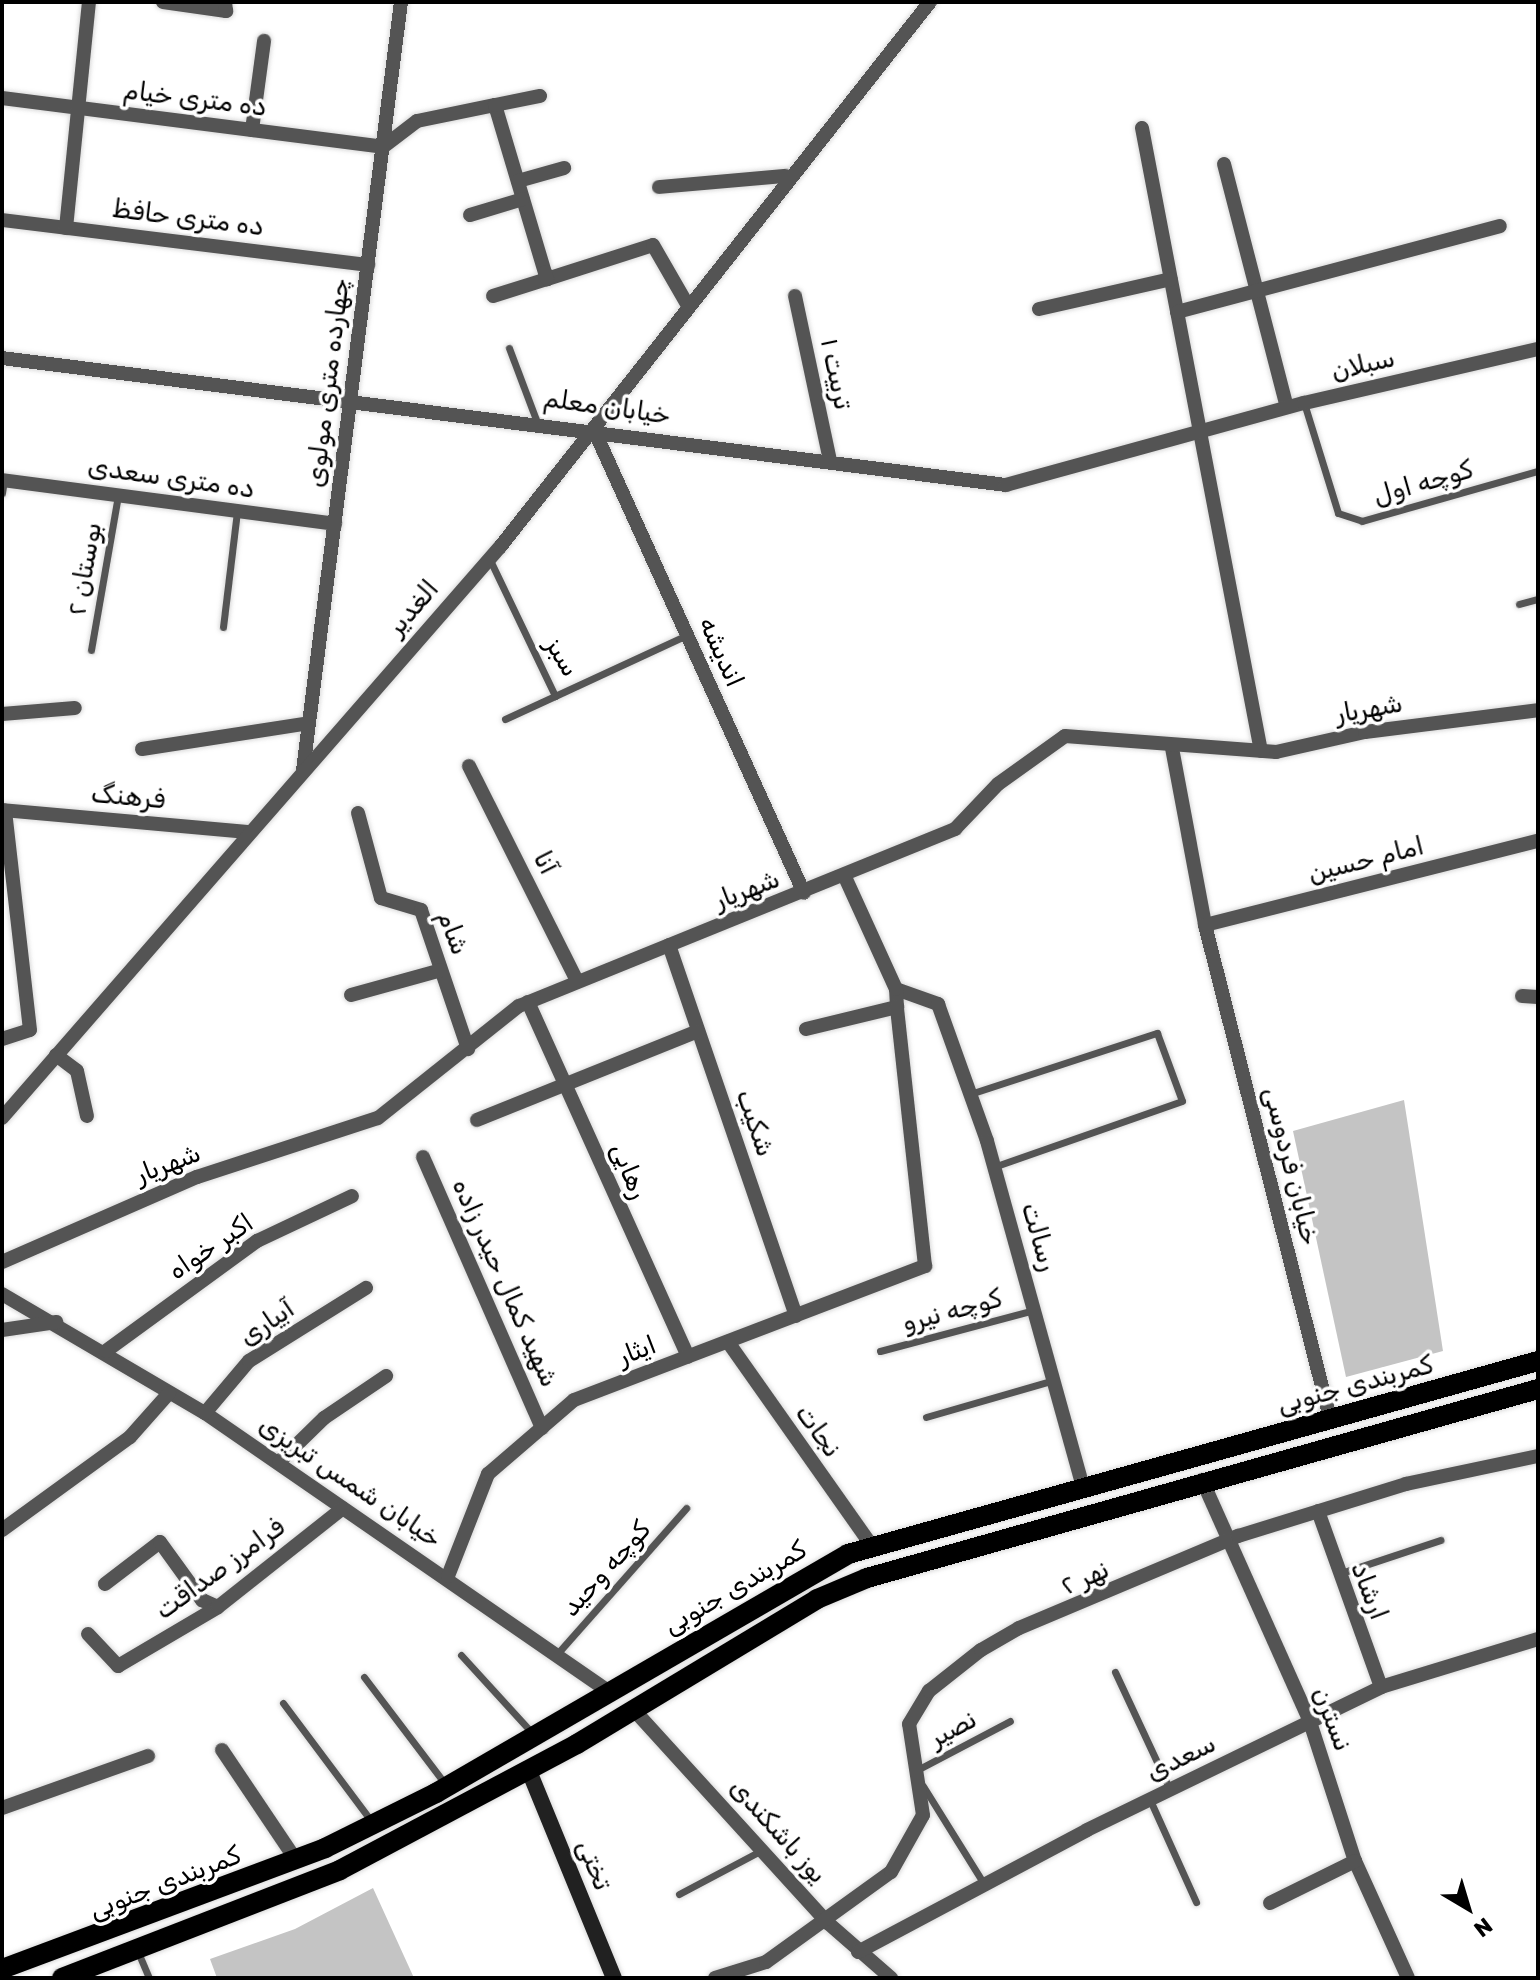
<!DOCTYPE html>
<html>
<head>
<meta charset="utf-8">
<style>
  body { margin:0 }
  #map { position:relative; width:1540px; height:1980px; overflow:hidden; background:#fff; font-family:Rubik,"Noto Naskh Arabic",sans-serif }
  div>[style] { position:absolute }
  [style*='--x'] { left:calc(var(--x)*1px); top:calc(var(--y)*1px); width:calc(var(--w)*1px); rotate:calc(var(--a)*1deg) }
  .building>* { inset:0; background:#c4c4c4 }
  .roads { filter:drop-shadow(0 0 2px #dbdbdb) drop-shadow(0 0 2px #dbdbdb) }
  .lane>* { height:7px; margin:-3.5px; padding:0 3.5px; transform-origin:3.5px; border-radius:3.5px; background:#545454 }
  .street>* { height:14px; margin:-7px; padding:0 7px; transform-origin:7px; border-radius:7px; background:#545454 }
  .secondary>* { height:16px; margin:-8px; padding:0 8px; transform-origin:8px; border-radius:8px; background:#212121 }
  .primary>* { height:20px; margin:-10px; padding:0 10px; transform-origin:10px; border-radius:10px; background:#000 }
  span { translate:-50% -50%; white-space:nowrap; text-align:center; line-height:1.15; -webkit-text-stroke:7px #fff; paint-order:stroke }
  .street-label { font-size:26px; color:#000 }
  .frame { position:absolute; inset:0; border:4px solid #000; pointer-events:none }
  .north { position:absolute; left:1428px; top:1868px; width:80px; height:80px; -webkit-text-stroke:6px #fff; paint-order:stroke; rotate:142deg; font-size:22px; font-weight:700; line-height:32px; text-align:center; color:#000 }
  .north::after { content:''; display:block; margin:auto; width:28px; height:36px; background:#000; clip-path:polygon(50% 0,100% 100%,50% 72%,0 100%) }
</style>
</head>
<body>
<div id="map">
  <div class="building">
    <div style="clip-path:polygon(1404px 1100px,1443px 1351px,1346px 1377px,1293px 1131px)"></div>
    <div style="clip-path:polygon(373px 1888px,414px 1978px,217px 1978px,210px 1959px,295px 1929px)"></div>
  </div>
  <div class="roads">
    <div class="lane">
      <div style="--x:509;--y:348;--w:79;--a:69.3"></div>
      <div style="--x:1304;--y:403;--w:115;--a:72.8"></div>
      <div style="--x:1338;--y:513;--w:25;--a:18"></div>
      <div style="--x:1362;--y:521;--w:183;--a:-15.9"></div>
      <div style="--x:2;--y:493;--w:13;--a:-81"></div>
      <div style="--x:489;--y:558;--w:153;--a:64.4"></div>
      <div style="--x:555;--y:696;--w:145;--a:-24.8"></div>
      <div style="--x:1519;--y:604;--w:20;--a:-15"></div>
      <div style="--x:223;--y:627;--w:117;--a:-83.1"></div>
      <div style="--x:91;--y:650;--w:157;--a:-80.1"></div>
      <div style="--x:505;--y:719;--w:55;--a:-24.7"></div>
      <div style="--x:970;--y:1094;--w:197;--a:-18.1"></div>
      <div style="--x:1157;--y:1033;--w:72;--a:69.8"></div>
      <div style="--x:1182;--y:1101;--w:199;--a:160.7"></div>
      <div style="--x:880;--y:1351;--w:159;--a:-14.9"></div>
      <div style="--x:926;--y:1417;--w:133;--a:-16.1"></div>
      <div style="--x:1338;--y:1574;--w:108;--a:-18.4"></div>
      <div style="--x:557;--y:1654;--w:195;--a:-48.5"></div>
      <div style="--x:461;--y:1655;--w:108;--a:47.6"></div>
      <div style="--x:1115;--y:1672;--w:130;--a:65"></div>
      <div style="--x:364;--y:1677;--w:136;--a:52.8"></div>
      <div style="--x:283;--y:1703;--w:149;--a:53.2"></div>
      <div style="--x:917;--y:1770;--w:105;--a:-27.8"></div>
      <div style="--x:923;--y:1786;--w:115;--a:58.1"></div>
      <div style="--x:1150;--y:1800;--w:112;--a:65.7"></div>
      <div style="--x:679;--y:1894;--w:94;--a:-27.9"></div>
      <div style="--x:138;--y:1952;--w:28;--a:67"></div>
    </div>
    <div class="street">
      <div style="--x:163;--y:2;--w:64;--a:8.1"></div>
      <div style="--x:226;--y:11;--w:9;--a:-96"></div>
      <div style="--x:2;--y:98;--w:384;--a:7.3"></div>
      <div style="--x:383;--y:147;--w:43;--a:-37.4"></div>
      <div style="--x:417;--y:121;--w:80;--a:-11.6"></div>
      <div style="--x:495;--y:105;--w:182;--a:73.4"></div>
      <div style="--x:547;--y:279;--w:111;--a:-17.8"></div>
      <div style="--x:653;--y:245;--w:68;--a:60"></div>
      <div style="--x:497;--y:111;--w:6;--a:-108"></div>
      <div style="--x:495;--y:105;--w:46;--a:-11.3"></div>
      <div style="--x:1142;--y:128;--w:634;--a:79.19"></div>
      <div style="--x:252;--y:130;--w:90;--a:-82.3"></div>
      <div style="--x:1224;--y:164;--w:251;--a:75.5"></div>
      <div style="--x:518;--y:181;--w:48;--a:-15.8"></div>
      <div style="--x:659;--y:187;--w:127;--a:-5"></div>
      <div style="--x:470;--y:215;--w:55;--a:-16.8"></div>
      <div style="--x:2;--y:220;--w:369;--a:7"></div>
      <div style="--x:66;--y:228;--w:227;--a:-84.2"></div>
      <div style="--x:493;--y:296;--w:57;--a:-17.5"></div>
      <div style="--x:547;--y:279;--w:7;--a:-106"></div>
      <div style="--x:795;--y:296;--w:169;--a:78"></div>
      <div style="--x:1039;--y:309;--w:135;--a:-12.8"></div>
      <div style="--x:1177;--y:312;--w:334;--a:-14.9"></div>
      <div style="--x:2;--y:358;--w:1012;--a:7.21"></div>
      <div style="--x:1006;--y:485;--w:309;--a:-15.4"></div>
      <div style="--x:1304;--y:403;--w:240;--a:-13"></div>
      <div style="--x:594;--y:430;--w:508;--a:65.6"></div>
      <div style="--x:2;--y:480;--w:336;--a:7.5"></div>
      <div style="--x:2;--y:714;--w:73;--a:-4.7"></div>
      <div style="--x:1172;--y:748;--w:180;--a:79.4"></div>
      <div style="--x:1205;--y:925;--w:509;--a:75.77"></div>
      <div style="--x:142;--y:749;--w:169;--a:-8.8"></div>
      <div style="--x:469;--y:766;--w:241;--a:63.3"></div>
      <div style="--x:303;--y:770;--w:774;--a:-82.73"></div>
      <div style="--x:2;--y:810;--w:248;--a:5.1"></div>
      <div style="--x:358;--y:813;--w:88;--a:74.9"></div>
      <div style="--x:381;--y:898;--w:42;--a:16.7"></div>
      <div style="--x:421;--y:910;--w:147;--a:71.3"></div>
      <div style="--x:1205;--y:925;--w:343;--a:-14.2"></div>
      <div style="--x:669;--y:945;--w:392;--a:71.1"></div>
      <div style="--x:896;--y:989;--w:45;--a:19.7"></div>
      <div style="--x:938;--y:1004;--w:145;--a:70.3"></div>
      <div style="--x:987;--y:1141;--w:358;--a:74.5"></div>
      <div style="--x:351;--y:995;--w:93;--a:-15.5"></div>
      <div style="--x:1522;--y:996;--w:16;--a:4"></div>
      <div style="--x:528;--y:1002;--w:389;--a:65.7"></div>
      <div style="--x:806;--y:1029;--w:94;--a:-13.6"></div>
      <div style="--x:897;--y:1007;--w:18;--a:-93"></div>
      <div style="--x:896;--y:989;--w:125;--a:-114.5"></div>
      <div style="--x:2;--y:1039;--w:29;--a:-18"></div>
      <div style="--x:30;--y:1030;--w:221;--a:-96.5"></div>
      <div style="--x:56;--y:1055;--w:26;--a:37"></div>
      <div style="--x:77;--y:1071;--w:46;--a:77.5"></div>
      <div style="--x:2;--y:1118;--w:758;--a:-48.91"></div>
      <div style="--x:500;--y:547;--w:694;--a:-51.73"></div>
      <div style="--x:477;--y:1120;--w:238;--a:-21.9"></div>
      <div style="--x:423;--y:1157;--w:296;--a:66.3"></div>
      <div style="--x:2;--y:1262;--w:213;--a:-23.6"></div>
      <div style="--x:197;--y:1177;--w:190;--a:-18.1"></div>
      <div style="--x:378;--y:1118;--w:180;--a:-38.5"></div>
      <div style="--x:519;--y:1006;--w:471;--a:-22.1"></div>
      <div style="--x:955;--y:829;--w:62;--a:-46.3"></div>
      <div style="--x:998;--y:784;--w:82;--a:-35.6"></div>
      <div style="--x:1065;--y:736;--w:212;--a:4.3"></div>
      <div style="--x:1276;--y:752;--w:91;--a:-12.7"></div>
      <div style="--x:1365;--y:732;--w:174;--a:-7.2"></div>
      <div style="--x:2;--y:1294;--w:235;--a:30.4"></div>
      <div style="--x:205;--y:1413;--w:492;--a:34.6"></div>
      <div style="--x:2;--y:1330;--w:55;--a:-8.4"></div>
      <div style="--x:728;--y:1342;--w:250;--a:54.8"></div>
      <div style="--x:106;--y:1351;--w:187;--a:-36.1"></div>
      <div style="--x:257;--y:1241;--w:105;--a:-25.3"></div>
      <div style="--x:205;--y:1413;--w:68;--a:-49.8"></div>
      <div style="--x:249;--y:1361;--w:138;--a:-32"></div>
      <div style="--x:279;--y:1462;--w:63;--a:-44.4"></div>
      <div style="--x:324;--y:1418;--w:75;--a:-34.1"></div>
      <div style="--x:1202;--y:1480;--w:265;--a:65.9"></div>
      <div style="--x:1310;--y:1722;--w:146;--a:72.1"></div>
      <div style="--x:1355;--y:1861;--w:128;--a:65.6"></div>
      <div style="--x:1318;--y:1511;--w:187;--a:70.3"></div>
      <div style="--x:2;--y:1530;--w:158;--a:-36"></div>
      <div style="--x:130;--y:1437;--w:59;--a:-48.4"></div>
      <div style="--x:448;--y:1576;--w:110;--a:-68.6"></div>
      <div style="--x:488;--y:1474;--w:113;--a:-40.7"></div>
      <div style="--x:574;--y:1400;--w:376;--a:-20.9"></div>
      <div style="--x:925;--y:1266;--w:261;--a:-96.2"></div>
      <div style="--x:105;--y:1584;--w:69;--a:-37.4"></div>
      <div style="--x:160;--y:1542;--w:72;--a:54.1"></div>
      <div style="--x:202;--y:1600;--w:17;--a:24"></div>
      <div style="--x:88;--y:1634;--w:44;--a:46.8"></div>
      <div style="--x:118;--y:1666;--w:116;--a:-30.5"></div>
      <div style="--x:218;--y:1607;--w:159;--a:-38.4"></div>
      <div style="--x:634;--y:1710;--w:288;--a:47.7"></div>
      <div style="--x:828;--y:1923;--w:84;--a:41.1"></div>
      <div style="--x:222;--y:1750;--w:133;--a:56.1"></div>
      <div style="--x:2;--y:1808;--w:155;--a:-19.6"></div>
      <div style="--x:1270;--y:1903;--w:95;--a:-26.3"></div>
      <div style="--x:858;--y:1952;--w:259;--a:-28"></div>
      <div style="--x:1087;--y:1830;--w:327;--a:-25.9"></div>
      <div style="--x:1381;--y:1687;--w:164;--a:-17"></div>
      <div style="--x:715;--y:1978;--w:53;--a:-17.4"></div>
      <div style="--x:766;--y:1962;--w:154;--a:-35.8"></div>
      <div style="--x:891;--y:1872;--w:65;--a:-60.7"></div>
      <div style="--x:923;--y:1815;--w:92;--a:-98.7"></div>
      <div style="--x:909;--y:1724;--w:39;--a:-59"></div>
      <div style="--x:929;--y:1691;--w:66;--a:-38.3"></div>
      <div style="--x:981;--y:1650;--w:44;--a:-30.1"></div>
      <div style="--x:1019;--y:1628;--w:238;--a:-22.8"></div>
      <div style="--x:1238;--y:1536;--w:176;--a:-17.2"></div>
      <div style="--x:1406;--y:1484;--w:135;--a:-12"></div>
    </div>
    <div class="secondary">
      <div style="--x:529;--y:1771;--w:224;--a:67.7"></div>
    </div>
    <div class="primary">
      <div style="--x:2;--y:1969;--w:345;--a:-20.5"></div>
      <div style="--x:325;--y:1848;--w:124;--a:-26.4"></div>
      <div style="--x:436;--y:1793;--w:476;--a:-30.1"></div>
      <div style="--x:848;--y:1554;--w:716;--a:-15.63"></div>
      <div style="--x:62;--y:1978;--w:298;--a:-21.2"></div>
      <div style="--x:340;--y:1870;--w:268;--a:-28"></div>
      <div style="--x:577;--y:1744;--w:280;--a:-31.1"></div>
      <div style="--x:817;--y:1599;--w:54;--a:-22.8"></div>
      <div style="--x:867;--y:1578;--w:697;--a:-15.73"></div>
    </div>
  </div>
  <div class="street-label">
    <span style="left:195px;top:99px;rotate:7deg">ده متری خیام</span>
    <span style="left:188px;top:218px;rotate:7deg">ده متری حافظ</span>
    <span style="left:1363px;top:365px;rotate:-13deg">سبلان</span>
    <span style="left:836px;top:374px;rotate:78deg">تربیت ۱</span>
    <span style="left:328px;top:383px;rotate:-83deg">چهارده متری مولوی</span>
    <span style="left:607px;top:407px;rotate:8deg">خیابان معلم</span>
    <span style="left:171px;top:478px;rotate:8deg">ده متری سعدی</span>
    <span style="left:1423px;top:483px;rotate:-16deg">کوچه اول</span>
    <span style="left:85px;top:569px;rotate:-80deg">بوستان ۲</span>
    <span style="left:413px;top:608px;rotate:-49deg">الغدیر</span>
    <span style="left:721px;top:652px;rotate:66deg">اندیشه</span>
    <span style="left:562px;top:657px;rotate:59deg">سبز</span>
    <span style="left:1369px;top:709px;rotate:-10deg">شهریار</span>
    <span style="left:128px;top:797px;rotate:5deg">فرهنگ</span>
    <span style="left:1366px;top:860px;rotate:-14deg">امام حسین</span>
    <span style="left:545px;top:863px;rotate:63deg">آنا</span>
    <span style="left:747px;top:890px;rotate:-21deg">شهریار</span>
    <span style="left:453px;top:933px;rotate:69deg">شام</span>
    <span style="left:755px;top:1123px;rotate:71deg">شکیب</span>
    <span style="left:168px;top:1164px;rotate:-21deg">شهریار</span>
    <span style="left:1291px;top:1166px;rotate:76deg">خیابان فردوسی</span>
    <span style="left:629px;top:1171px;rotate:68deg">رهایی</span>
    <span style="left:1039px;top:1237px;rotate:74deg">رسالت</span>
    <span style="left:211px;top:1247px;rotate:-34deg">اکبر خواه</span>
    <span style="left:505px;top:1283px;rotate:66deg">شهید کمال حیدر زاده</span>
    <span style="left:952px;top:1311px;rotate:-15deg">کوچه نیرو</span>
    <span style="left:267px;top:1323px;rotate:-34deg">آبیاری</span>
    <span style="left:637px;top:1351px;rotate:-21deg">ایثار</span>
    <span style="left:1355px;top:1385px;rotate:-15deg">کمربندی جنوبی</span>
    <span style="left:818px;top:1431px;rotate:54deg">نجات</span>
    <span style="left:350px;top:1482px;rotate:34deg">خیابان شمس تبریزی</span>
    <span style="left:220px;top:1569px;rotate:-36deg">فرامرز صداقت</span>
    <span style="left:606px;top:1569px;rotate:-48deg">کوچه وحید</span>
    <span style="left:1085px;top:1578px;rotate:-24deg">نهر ۲</span>
    <span style="left:735px;top:1588px;rotate:-30deg">کمربندی جنوبی</span>
    <span style="left:1369px;top:1591px;rotate:69deg">ارشاد</span>
    <span style="left:1332px;top:1719px;rotate:69deg">نسترن</span>
    <span style="left:953px;top:1729px;rotate:-28deg">نصیر</span>
    <span style="left:1181px;top:1758px;rotate:-26deg">سعدی</span>
    <span style="left:778px;top:1831px;rotate:48deg">یوز باشکندی</span>
    <span style="left:594px;top:1865px;rotate:68deg">تختی</span>
    <span style="left:165px;top:1883px;rotate:-21deg">کمربندی جنوبی</span>
  </div>
  <div class="frame"></div>
  <div class="north">N</div>
</div>
</body>
</html>
